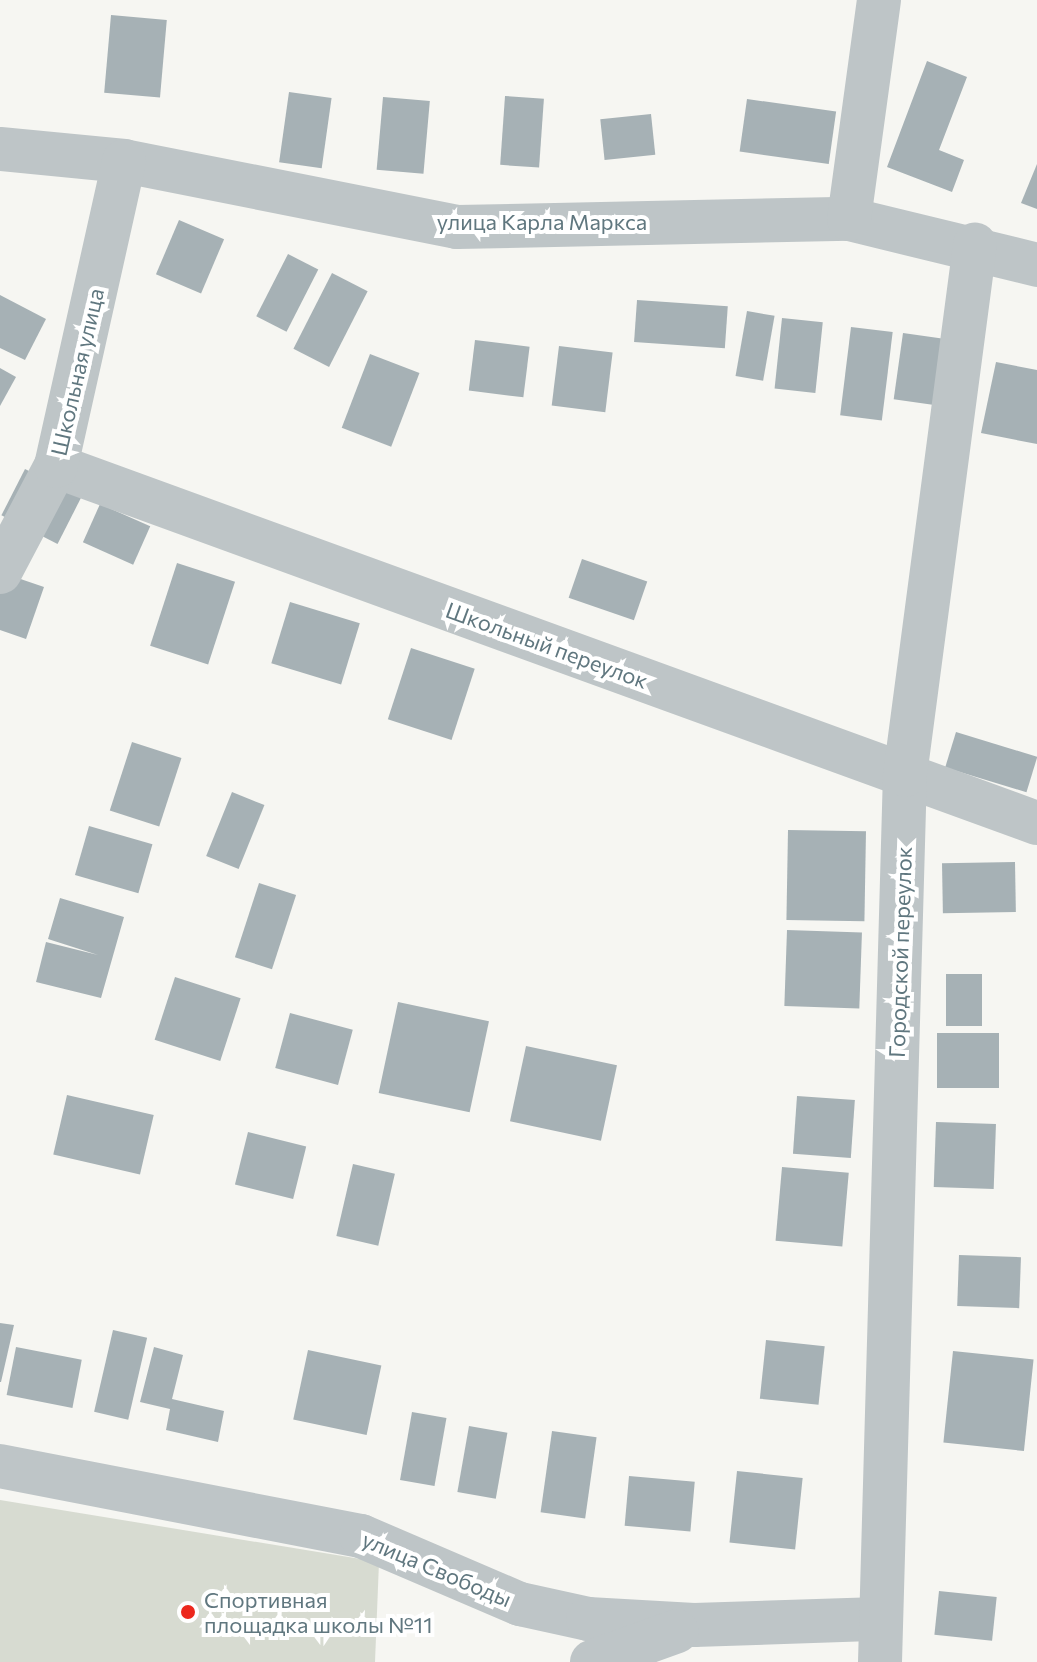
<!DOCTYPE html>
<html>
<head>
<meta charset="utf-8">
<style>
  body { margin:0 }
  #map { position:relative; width:1037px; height:1662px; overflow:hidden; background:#f6f6f2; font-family:Commissioner,sans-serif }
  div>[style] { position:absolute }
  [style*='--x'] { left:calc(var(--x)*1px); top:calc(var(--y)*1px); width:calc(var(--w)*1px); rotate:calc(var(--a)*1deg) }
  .green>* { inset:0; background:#d7dbd1 }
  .building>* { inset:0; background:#a6b1b5; transform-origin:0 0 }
  .minor>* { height:44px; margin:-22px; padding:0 22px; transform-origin:22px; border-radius:22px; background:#bec5c7 }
  .dots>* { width:22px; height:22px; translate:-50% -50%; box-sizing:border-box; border:4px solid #fff; border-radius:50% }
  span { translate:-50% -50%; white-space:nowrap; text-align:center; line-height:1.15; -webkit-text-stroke:8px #fff; paint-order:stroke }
  .street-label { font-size:22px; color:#60777f }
  .poi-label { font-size:22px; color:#60777f }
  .left { translate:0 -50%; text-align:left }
</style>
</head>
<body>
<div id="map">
  <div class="green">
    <div style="clip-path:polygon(0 1500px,379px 1562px,375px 1662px,0 1662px)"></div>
  </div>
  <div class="building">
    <div style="left:111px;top:15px;width:56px;height:78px;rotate:5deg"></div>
    <div style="clip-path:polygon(927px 61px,967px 77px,939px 150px,964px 160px,952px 192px,887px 167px)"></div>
    <div style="left:289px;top:92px;width:43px;height:71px;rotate:8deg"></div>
    <div style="left:505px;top:96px;width:39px;height:69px;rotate:4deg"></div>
    <div style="left:383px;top:97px;width:47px;height:73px;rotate:5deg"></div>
    <div style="left:747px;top:99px;width:90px;height:53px;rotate:8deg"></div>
    <div style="left:651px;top:114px;width:41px;height:51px;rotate:84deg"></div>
    <div style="clip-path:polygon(1037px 164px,1037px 209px,1021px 203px)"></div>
    <div style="left:179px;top:220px;width:49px;height:59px;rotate:23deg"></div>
    <div style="left:288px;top:254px;width:34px;height:70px;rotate:27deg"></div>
    <div style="left:332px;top:273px;width:40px;height:85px;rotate:27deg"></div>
    <div style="clip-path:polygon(0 295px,46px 319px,25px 360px,0 348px)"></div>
    <div style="left:637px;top:300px;width:91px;height:42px;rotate:4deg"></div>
    <div style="left:747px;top:311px;width:28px;height:66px;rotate:10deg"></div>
    <div style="left:782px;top:318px;width:41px;height:71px;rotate:6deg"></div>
    <div style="left:851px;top:327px;width:42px;height:89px;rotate:7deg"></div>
    <div style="left:903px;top:333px;width:41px;height:67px;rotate:8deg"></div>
    <div style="left:475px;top:340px;width:55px;height:51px;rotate:7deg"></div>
    <div style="left:559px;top:346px;width:54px;height:60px;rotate:7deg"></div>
    <div style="left:370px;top:354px;width:53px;height:79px;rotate:21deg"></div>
    <div style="clip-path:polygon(996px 362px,1037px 370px,1037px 444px,981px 433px)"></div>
    <div style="clip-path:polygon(0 368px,16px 377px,0 406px)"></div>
    <div style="left:25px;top:469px;width:63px;height:52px;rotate:27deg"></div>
    <div style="left:100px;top:504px;width:55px;height:42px;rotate:24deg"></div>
    <div style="left:582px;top:559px;width:69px;height:41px;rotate:19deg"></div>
    <div style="left:177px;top:563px;width:61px;height:87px;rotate:18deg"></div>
    <div style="clip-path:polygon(0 572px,44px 587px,26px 639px,0 630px)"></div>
    <div style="left:290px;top:602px;width:73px;height:64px;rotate:17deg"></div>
    <div style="left:411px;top:648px;width:67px;height:75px;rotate:18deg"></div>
    <div style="left:956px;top:732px;width:85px;height:37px;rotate:17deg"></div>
    <div style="left:132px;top:742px;width:52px;height:72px;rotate:18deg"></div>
    <div style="left:232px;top:792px;width:35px;height:69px;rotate:22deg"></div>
    <div style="left:89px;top:826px;width:66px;height:51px;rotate:16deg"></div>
    <div style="left:788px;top:830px;width:78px;height:90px;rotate:1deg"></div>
    <div style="left:1015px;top:862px;width:50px;height:73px;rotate:89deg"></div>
    <div style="left:259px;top:883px;width:39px;height:78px;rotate:18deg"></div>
    <div style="clip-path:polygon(60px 898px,124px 917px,101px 998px,36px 982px,46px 942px,98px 955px,48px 939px)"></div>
    <div style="left:787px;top:930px;width:75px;height:76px;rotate:2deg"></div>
    <div style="left:946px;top:974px;width:36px;height:52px"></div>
    <div style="left:175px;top:977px;width:69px;height:66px;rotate:18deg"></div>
    <div style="left:398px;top:1002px;width:93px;height:93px;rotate:12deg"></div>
    <div style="left:290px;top:1013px;width:65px;height:57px;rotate:15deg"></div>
    <div style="left:999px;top:1033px;width:55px;height:62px;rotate:90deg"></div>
    <div style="left:526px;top:1046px;width:93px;height:77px;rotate:12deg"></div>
    <div style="left:67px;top:1095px;width:89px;height:61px;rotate:13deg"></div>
    <div style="left:797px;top:1096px;width:58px;height:58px;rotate:4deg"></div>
    <div style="left:936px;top:1122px;width:60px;height:65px;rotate:2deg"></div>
    <div style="left:248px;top:1132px;width:60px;height:54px;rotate:14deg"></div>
    <div style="left:353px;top:1164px;width:43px;height:74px;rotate:13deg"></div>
    <div style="left:782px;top:1167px;width:67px;height:74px;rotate:5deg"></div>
    <div style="left:959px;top:1255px;width:62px;height:51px;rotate:2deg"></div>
    <div style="clip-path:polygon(0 1323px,14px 1325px,1px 1382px,0 1382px)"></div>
    <div style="left:113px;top:1330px;width:35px;height:84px;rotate:13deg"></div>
    <div style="left:766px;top:1340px;width:59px;height:59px;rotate:6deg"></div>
    <div style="left:16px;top:1347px;width:67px;height:49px;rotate:11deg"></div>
    <div style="clip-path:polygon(154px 1347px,183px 1355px,172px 1399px,224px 1411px,218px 1442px,166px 1430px,170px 1409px,140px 1402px)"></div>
    <div style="left:308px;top:1350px;width:75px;height:71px;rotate:12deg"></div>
    <div style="left:953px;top:1351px;width:81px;height:92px;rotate:6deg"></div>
    <div style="left:412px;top:1412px;width:35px;height:69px;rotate:10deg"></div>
    <div style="left:469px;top:1426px;width:39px;height:67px;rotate:10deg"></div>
    <div style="left:552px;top:1431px;width:45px;height:82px;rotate:8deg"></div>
    <div style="left:737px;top:1471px;width:66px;height:72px;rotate:6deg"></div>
    <div style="left:629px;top:1476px;width:66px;height:50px;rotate:5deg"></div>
    <div style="left:939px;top:1591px;width:58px;height:44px;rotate:6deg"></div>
  </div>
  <div class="minor">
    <div style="--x:0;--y:149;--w:125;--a:5.5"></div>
    <div style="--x:124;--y:161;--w:339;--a:11.2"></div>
    <div style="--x:457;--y:227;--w:392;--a:-1.2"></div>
    <div style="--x:849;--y:219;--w:194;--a:13.7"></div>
    <div style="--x:849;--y:219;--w:221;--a:-82.2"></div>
    <div style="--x:56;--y:466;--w:1044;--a:20"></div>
    <div style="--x:0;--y:572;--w:120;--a:-62.2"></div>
    <div style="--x:56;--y:466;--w:312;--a:-77.4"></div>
    <div style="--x:0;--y:1466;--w:368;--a:11"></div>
    <div style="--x:361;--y:1536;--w:173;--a:23.2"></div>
    <div style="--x:520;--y:1604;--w:70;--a:12.4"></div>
    <div style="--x:588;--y:1619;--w:106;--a:3.2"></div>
    <div style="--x:694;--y:1625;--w:185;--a:-1.9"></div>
    <div style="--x:592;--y:1662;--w:90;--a:-20"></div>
    <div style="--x:880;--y:1662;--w:887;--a:-88.39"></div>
    <div style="--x:905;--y:775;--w:535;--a:-82.48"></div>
  </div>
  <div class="dots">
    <div style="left:188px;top:1612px;background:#ec281d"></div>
  </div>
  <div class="street-label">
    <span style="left:542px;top:222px">улица Карла Маркса</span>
    <span style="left:77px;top:372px;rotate:-77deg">Школьная улица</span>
    <span style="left:547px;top:645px;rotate:20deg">Школьный переулок</span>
    <span style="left:900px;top:952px;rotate:-88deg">Городской переулок</span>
    <span style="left:437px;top:1569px;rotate:23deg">улица Свободы</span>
  </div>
  <div class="poi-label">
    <span class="left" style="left:204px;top:1612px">Спортивная<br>площадка школы №11</span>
  </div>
</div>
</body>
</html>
